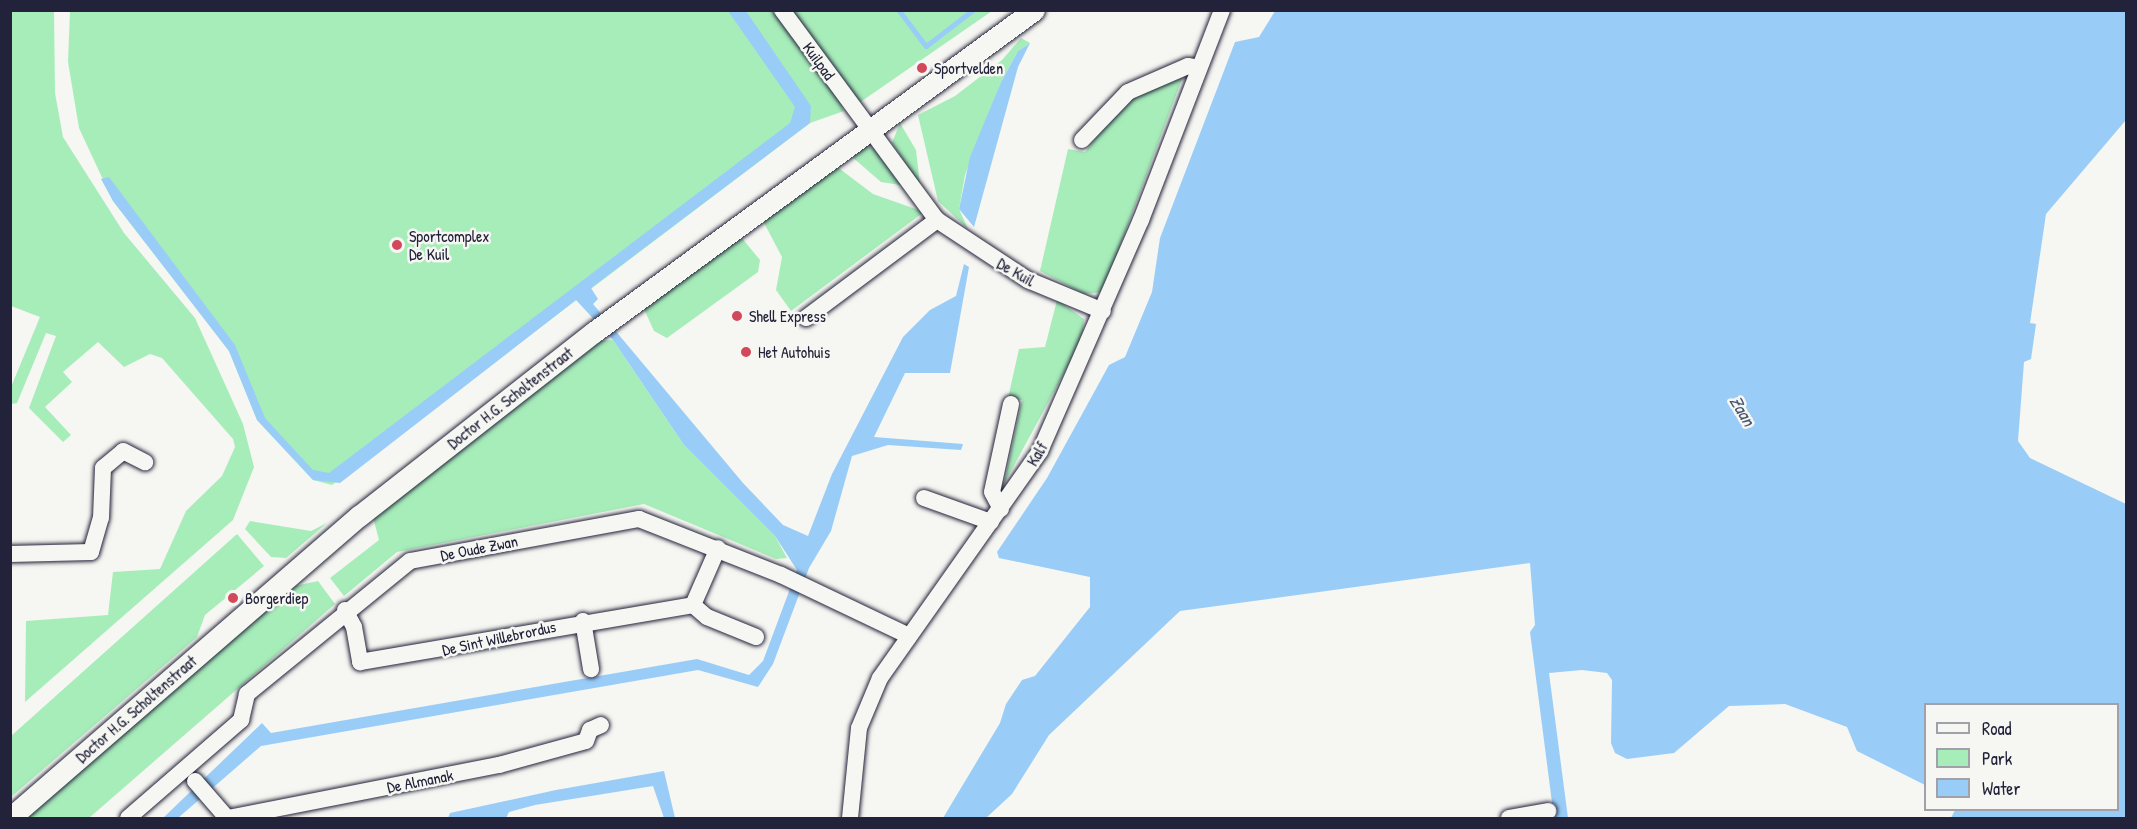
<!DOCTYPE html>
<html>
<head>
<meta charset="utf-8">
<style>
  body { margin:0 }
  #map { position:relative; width:2137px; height:829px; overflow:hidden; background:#f6f6f2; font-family:"Patrick Hand",sans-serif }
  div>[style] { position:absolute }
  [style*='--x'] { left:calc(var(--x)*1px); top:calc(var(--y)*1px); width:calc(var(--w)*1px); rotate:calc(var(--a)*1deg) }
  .green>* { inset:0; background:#a7edba }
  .water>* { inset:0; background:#99cdf7 }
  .stream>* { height:4.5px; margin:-2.25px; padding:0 2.25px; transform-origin:2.25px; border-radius:2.25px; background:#99cdf7 }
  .roads { filter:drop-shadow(0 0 2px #22223b) drop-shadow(0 0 2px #22223b) }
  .minor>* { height:16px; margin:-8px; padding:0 8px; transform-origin:8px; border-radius:8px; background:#f6f6f2 }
  .major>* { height:21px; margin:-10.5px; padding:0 10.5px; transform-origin:10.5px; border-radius:10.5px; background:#f6f6f2 }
  .dots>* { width:16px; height:16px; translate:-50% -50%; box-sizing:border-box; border:3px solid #f6f6f2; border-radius:50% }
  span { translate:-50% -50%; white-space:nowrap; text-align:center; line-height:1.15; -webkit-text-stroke:5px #f6f6f2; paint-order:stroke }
  .street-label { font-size:16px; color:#22223b }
  .poi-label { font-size:16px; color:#22223b }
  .left { translate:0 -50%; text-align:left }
  .water-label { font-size:18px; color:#465573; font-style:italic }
  .frame { position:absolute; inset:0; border:12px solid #22223b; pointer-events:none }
  .legend { position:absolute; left:1924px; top:703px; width:195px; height:108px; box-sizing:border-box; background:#f6f6f2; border:2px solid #a1a1a9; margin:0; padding:8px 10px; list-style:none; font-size:18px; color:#22223b }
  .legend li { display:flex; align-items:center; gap:12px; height:30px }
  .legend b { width:30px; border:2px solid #a1a1a9 }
</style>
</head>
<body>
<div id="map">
  <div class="green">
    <div style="clip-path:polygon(10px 11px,54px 11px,55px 93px,63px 137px,124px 233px,195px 318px,243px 424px,254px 467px,233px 520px,25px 702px,26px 621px,108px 615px,113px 572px,160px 569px,186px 511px,222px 476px,235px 447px,233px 439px,162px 358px,150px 354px,124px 367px,98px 342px,63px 372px,72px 382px,45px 407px,71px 435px,63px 442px,29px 408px,56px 336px,46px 333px,17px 403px,11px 404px,11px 387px,40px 317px,11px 306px)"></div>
    <div style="clip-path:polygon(70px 11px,992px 11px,859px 103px,855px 98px,841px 106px,844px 111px,810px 123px,332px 485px,313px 480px,257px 420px,229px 351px,113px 201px,79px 128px,68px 62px)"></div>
    <div style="clip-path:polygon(1021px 38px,1030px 43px,1018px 51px,1001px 82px,965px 175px,959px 209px,968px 229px,938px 201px,918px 115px,955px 96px,1002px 60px)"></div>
    <div style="clip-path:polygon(1185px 71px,1103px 292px,1084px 294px,1040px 271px,1068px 149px,1085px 152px,1125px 101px)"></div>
    <div style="clip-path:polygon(900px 123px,916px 150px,920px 185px,892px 143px)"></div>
    <div style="clip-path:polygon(865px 147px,877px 148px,907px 186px,881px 182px,851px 156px)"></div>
    <div style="clip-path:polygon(836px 166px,873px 194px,924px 212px,791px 311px,776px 290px,782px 257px,762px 219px)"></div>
    <div style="clip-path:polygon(741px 237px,760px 260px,758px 272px,667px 338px,654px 331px,644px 309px)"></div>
    <div style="clip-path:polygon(1057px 300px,1084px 319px,1082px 340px,1004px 484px,1022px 400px,1008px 398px,1019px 349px,1045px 347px)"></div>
    <div style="clip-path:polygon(613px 340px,684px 445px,775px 536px,787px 558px,776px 559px,644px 504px,397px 552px,344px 596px,330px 578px,379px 540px,373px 517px,597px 341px)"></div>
    <div style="clip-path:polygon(250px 521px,311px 531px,327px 523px,286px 558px,271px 557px,245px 529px)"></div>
    <div style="clip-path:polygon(237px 534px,264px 566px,205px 615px,197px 637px,11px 797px,11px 736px)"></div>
    <div style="clip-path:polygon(318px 581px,335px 604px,89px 818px,26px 818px,290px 587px)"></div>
  </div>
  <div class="water">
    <div style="clip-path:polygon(728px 11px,746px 11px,811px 106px,810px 123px,591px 288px,598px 299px,593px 304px,743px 483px,783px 525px,808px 536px,832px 474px,903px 337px,930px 310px,956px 296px,964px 264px,969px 267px,950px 373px,905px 373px,874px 437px,963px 444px,961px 450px,888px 445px,852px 456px,831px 531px,809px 568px,773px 664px,758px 687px,698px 670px,261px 746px,178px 818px,163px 818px,262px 723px,271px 733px,697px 659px,749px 675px,763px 661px,797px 570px,775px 536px,684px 445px,613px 340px,576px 300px,340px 483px,313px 480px,257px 420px,229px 351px,113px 201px,101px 179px,109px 177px,235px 345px,265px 418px,313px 470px,329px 473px,790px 123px,795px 107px)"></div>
    <div style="clip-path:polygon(1275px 11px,2126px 11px,2126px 120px,2046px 214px,2030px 323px,2036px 324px,2031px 359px,2024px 362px,2018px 441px,2030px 458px,2126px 504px,2126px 818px,1951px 818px,1955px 810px,2118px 810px,2118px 704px,1926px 704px,1925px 785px,1857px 751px,1847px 727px,1785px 704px,1729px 706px,1674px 753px,1627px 759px,1615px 753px,1611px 743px,1612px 680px,1607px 673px,1582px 670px,1549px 673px,1568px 818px,1554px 818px,1530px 632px,1535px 625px,1530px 563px,1180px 611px,1049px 735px,1012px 794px,986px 818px,943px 818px,1000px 723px,1006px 704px,1022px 680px,1035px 676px,1090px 607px,1090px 577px,999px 558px,997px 552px,1047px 478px,1109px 365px,1125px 357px,1152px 292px,1160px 238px,1235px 42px,1259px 37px)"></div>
    <div style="clip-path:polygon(1030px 43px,1018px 67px,974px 227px,959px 209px,970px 157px,1001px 82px,1018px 51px)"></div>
    <div style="clip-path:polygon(664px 771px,675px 818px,664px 818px,653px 786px,535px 805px,509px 812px,506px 818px,448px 818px,450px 813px,556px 790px)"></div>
  </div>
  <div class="stream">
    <div style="--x:899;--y:10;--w:45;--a:53.1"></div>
    <div style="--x:926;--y:46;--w:59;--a:-37.5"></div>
  </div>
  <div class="roads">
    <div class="minor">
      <div style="--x:782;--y:10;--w:261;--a:53.6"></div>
      <div style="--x:937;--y:220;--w:109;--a:33.4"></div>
      <div style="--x:1028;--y:280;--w:81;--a:22.5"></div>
      <div style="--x:1082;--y:140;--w:66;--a:-46.2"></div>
      <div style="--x:1128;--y:92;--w:65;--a:-23.4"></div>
      <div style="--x:1188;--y:66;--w:11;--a:10"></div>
      <div style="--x:806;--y:318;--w:164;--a:-36.8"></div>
      <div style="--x:924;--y:498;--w:71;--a:19.7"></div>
      <div style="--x:1001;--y:509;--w:19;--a:-118"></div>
      <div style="--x:992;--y:492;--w:90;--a:-77.8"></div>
      <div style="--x:10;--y:554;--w:81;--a:-1.4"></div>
      <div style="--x:91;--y:552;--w:35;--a:-74"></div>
      <div style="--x:101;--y:518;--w:50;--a:-87.7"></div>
      <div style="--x:103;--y:468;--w:26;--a:-40"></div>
      <div style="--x:123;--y:451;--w:25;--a:27"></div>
      <div style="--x:693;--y:605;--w:62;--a:-66.3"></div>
      <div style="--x:345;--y:610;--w:19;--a:62"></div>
      <div style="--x:354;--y:627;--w:36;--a:80"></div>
      <div style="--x:360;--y:662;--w:338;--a:-9.7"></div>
      <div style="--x:693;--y:605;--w:18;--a:41"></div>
      <div style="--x:707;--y:617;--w:53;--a:22.2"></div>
      <div style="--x:583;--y:621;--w:49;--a:80.5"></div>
      <div style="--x:195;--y:781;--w:49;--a:49.1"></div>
      <div style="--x:128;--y:818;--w:150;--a:-40.9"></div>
      <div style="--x:241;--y:720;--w:27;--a:-77"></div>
      <div style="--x:247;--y:694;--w:210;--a:-39.2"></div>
      <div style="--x:410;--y:561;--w:233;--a:-10.4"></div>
      <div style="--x:639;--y:519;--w:153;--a:21.5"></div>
      <div style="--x:781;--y:575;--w:142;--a:25.5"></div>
      <div style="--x:228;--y:818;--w:276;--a:-11.1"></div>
      <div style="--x:499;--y:765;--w:90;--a:-15.4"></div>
      <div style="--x:586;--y:741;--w:12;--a:-70"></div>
      <div style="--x:590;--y:730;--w:12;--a:-24"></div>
      <div style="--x:850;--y:818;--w:90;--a:-84.3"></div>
      <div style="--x:859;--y:728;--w:54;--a:-67.2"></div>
      <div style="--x:880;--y:678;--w:278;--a:-54.8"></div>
      <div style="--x:1040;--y:451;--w:252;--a:-66.4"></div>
      <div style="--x:1141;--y:220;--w:225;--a:-68.9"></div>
      <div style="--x:1509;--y:818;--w:40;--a:-10"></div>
    </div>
    <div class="major">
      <div style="--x:10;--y:818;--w:462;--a:-40.9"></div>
      <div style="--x:359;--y:516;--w:298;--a:-38.1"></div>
      <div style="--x:594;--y:332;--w:545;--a:-36.2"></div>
    </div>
  </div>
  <div class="dots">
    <div style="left:922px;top:68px;background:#d1495b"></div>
    <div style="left:397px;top:245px;background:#d1495b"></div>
    <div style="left:737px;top:316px;background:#d1495b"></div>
    <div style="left:746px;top:352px;background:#d1495b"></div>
    <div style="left:233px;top:598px;background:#d1495b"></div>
  </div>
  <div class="street-label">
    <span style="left:819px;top:61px;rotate:54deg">Kuilpad</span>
    <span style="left:1016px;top:272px;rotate:30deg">De Kuil</span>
    <span style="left:510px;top:398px;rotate:-38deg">Doctor H.G. Scholtenstraat</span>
    <span style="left:1037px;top:454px;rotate:-59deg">Kalf</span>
    <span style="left:479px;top:548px;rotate:-11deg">De Oude Zwan</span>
    <span style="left:499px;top:638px;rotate:-12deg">De Sint Willebrordus</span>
    <span style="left:136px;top:709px;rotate:-41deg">Doctor H.G. Scholtenstraat</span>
    <span style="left:420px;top:781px;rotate:-11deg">De Almanak</span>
  </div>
  <div class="poi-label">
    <span class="left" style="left:934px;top:68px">Sportvelden</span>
    <span class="left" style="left:409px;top:245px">Sportcomplex<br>De Kuil</span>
    <span class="left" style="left:749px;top:316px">Shell Express</span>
    <span class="left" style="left:758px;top:352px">Het Autohuis</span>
    <span class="left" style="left:245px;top:598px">Borgerdiep</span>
  </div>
  <div class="water-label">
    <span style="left:1742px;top:411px;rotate:59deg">Zaan</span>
  </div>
  <div class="frame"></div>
  <ul class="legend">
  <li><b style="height:8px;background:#f6f6f2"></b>Road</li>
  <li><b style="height:16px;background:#a7edba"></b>Park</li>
  <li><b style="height:16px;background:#99cdf7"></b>Water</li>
  </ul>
</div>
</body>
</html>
